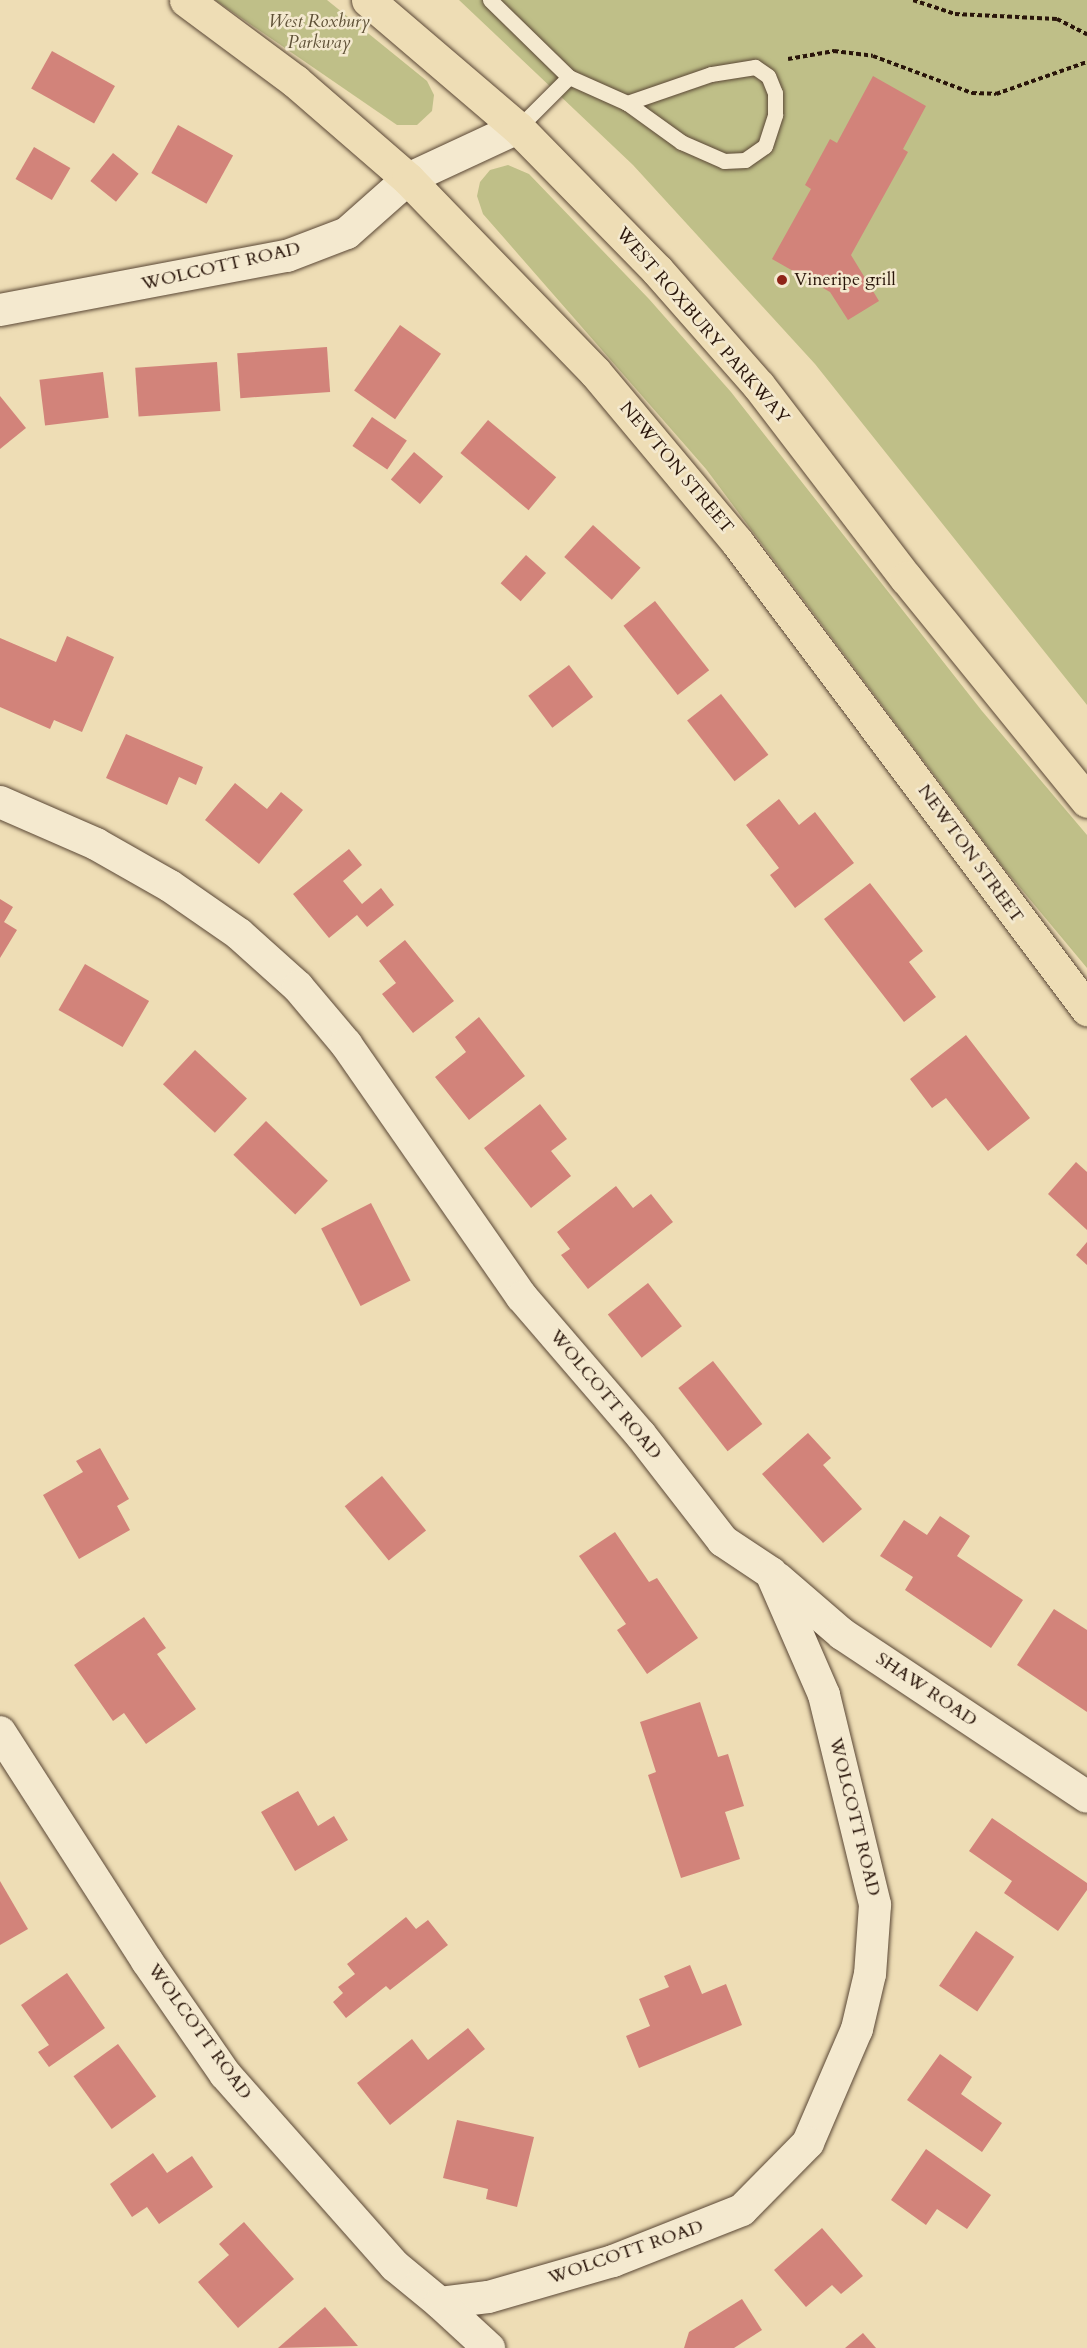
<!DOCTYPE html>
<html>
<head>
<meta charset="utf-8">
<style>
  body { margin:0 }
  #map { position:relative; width:1087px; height:2348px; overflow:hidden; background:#eeddb5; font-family:Cardo,serif }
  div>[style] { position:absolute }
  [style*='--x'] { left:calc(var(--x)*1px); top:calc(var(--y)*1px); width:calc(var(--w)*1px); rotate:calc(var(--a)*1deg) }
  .green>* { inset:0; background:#bfbf88 }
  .building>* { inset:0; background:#d2837a; transform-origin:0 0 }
  .path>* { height:4px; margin-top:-2px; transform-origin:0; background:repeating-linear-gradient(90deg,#29150a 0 4.5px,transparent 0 7.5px) }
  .roads { filter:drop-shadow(0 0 2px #5a4735) drop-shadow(0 0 2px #5a4735) }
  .service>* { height:15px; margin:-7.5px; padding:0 7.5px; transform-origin:7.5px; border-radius:7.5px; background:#f4e9cf }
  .minor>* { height:32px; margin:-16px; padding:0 16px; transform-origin:16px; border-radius:16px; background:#f4e9cf }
  .primary>* { height:33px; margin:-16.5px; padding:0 16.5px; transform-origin:16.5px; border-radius:16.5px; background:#eeddb5 }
  .dots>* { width:16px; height:16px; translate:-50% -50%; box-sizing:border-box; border:3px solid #f4e9cf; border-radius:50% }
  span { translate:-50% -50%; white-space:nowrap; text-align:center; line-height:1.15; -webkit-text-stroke:5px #f4e9cf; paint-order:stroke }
  .park-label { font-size:18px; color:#5e5036; font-style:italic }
  .street-label { font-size:18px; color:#29150a }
  .poi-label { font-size:18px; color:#29150a }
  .left { translate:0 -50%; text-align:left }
</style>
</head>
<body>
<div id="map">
  <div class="green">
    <div style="clip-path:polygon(215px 0,327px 0,427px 81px,434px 95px,432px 111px,417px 125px,397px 125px)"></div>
    <div style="clip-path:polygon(459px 0,1087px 0,1087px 705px,815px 364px,633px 165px)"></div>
    <div style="clip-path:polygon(508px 165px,529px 174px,649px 299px,731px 392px,982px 711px,1087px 835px,1087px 968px,1003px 867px,706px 469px,483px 214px,477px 196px,480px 182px,490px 170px)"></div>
  </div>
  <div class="building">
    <div style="left:52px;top:51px;width:72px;height:43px;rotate:29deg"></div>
    <div style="clip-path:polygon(873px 76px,926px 106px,903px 149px,908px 152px,851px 255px,879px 301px,848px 320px,830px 292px,772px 259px,811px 189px,805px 185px,830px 139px,837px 143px)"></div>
    <div style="left:178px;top:125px;width:63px;height:55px;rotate:29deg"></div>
    <div style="left:34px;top:147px;width:42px;height:37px;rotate:30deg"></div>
    <div style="left:113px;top:153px;width:33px;height:36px;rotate:39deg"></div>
    <div style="left:400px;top:325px;width:50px;height:80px;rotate:35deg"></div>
    <div style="left:327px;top:347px;width:45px;height:90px;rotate:86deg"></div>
    <div style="left:217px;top:362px;width:49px;height:82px;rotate:86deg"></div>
    <div style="left:103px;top:372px;width:46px;height:64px;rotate:83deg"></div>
    <div style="clip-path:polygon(0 396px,26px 428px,0 449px)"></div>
    <div style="left:372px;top:417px;width:42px;height:35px;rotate:34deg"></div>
    <div style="left:488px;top:420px;width:89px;height:43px;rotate:40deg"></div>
    <div style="left:414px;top:452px;width:38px;height:36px;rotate:40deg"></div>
    <div style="left:593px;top:525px;width:64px;height:43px;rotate:42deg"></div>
    <div style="left:526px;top:555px;width:27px;height:38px;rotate:42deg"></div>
    <div style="left:655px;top:601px;width:88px;height:40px;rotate:52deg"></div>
    <div style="clip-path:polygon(67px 636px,114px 657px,82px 732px,54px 720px,50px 729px,0 707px,0 638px,56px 662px)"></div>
    <div style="left:569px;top:665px;width:40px;height:51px;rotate:53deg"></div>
    <div style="left:721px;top:694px;width:77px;height:43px;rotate:52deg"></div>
    <div style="clip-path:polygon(126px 734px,203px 767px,196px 785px,179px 777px,167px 805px,106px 778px)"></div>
    <div style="clip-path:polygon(235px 783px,267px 809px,281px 792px,303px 810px,259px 864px,205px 820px)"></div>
    <div style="clip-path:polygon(779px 799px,799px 825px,815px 812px,854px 863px,795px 908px,770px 875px,779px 868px,746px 825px)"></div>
    <div style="clip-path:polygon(349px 849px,362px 865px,343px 881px,362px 904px,381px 888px,394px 905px,367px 927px,357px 915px,329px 938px,293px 894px)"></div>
    <div style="clip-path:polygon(870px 883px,923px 951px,909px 962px,936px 997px,904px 1022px,824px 919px)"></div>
    <div style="clip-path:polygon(0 899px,13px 907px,4px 922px,17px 930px,0 958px)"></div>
    <div style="clip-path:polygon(405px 940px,454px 1001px,413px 1033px,382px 994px,396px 983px,379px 961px)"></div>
    <div style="left:85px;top:964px;width:74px;height:53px;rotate:30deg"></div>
    <div style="clip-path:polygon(479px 1017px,525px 1076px,469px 1120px,435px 1077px,466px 1052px,455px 1037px)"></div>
    <div style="clip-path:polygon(966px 1035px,1030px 1118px,988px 1151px,946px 1098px,932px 1108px,910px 1079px)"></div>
    <div style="left:195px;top:1050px;width:71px;height:47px;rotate:43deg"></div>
    <div style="clip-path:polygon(540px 1104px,567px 1139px,551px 1151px,571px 1176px,531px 1208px,484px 1148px)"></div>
    <div style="left:266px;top:1121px;width:86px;height:47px;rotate:44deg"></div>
    <div style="clip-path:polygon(1076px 1162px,1087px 1172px,1087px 1230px,1048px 1194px)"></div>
    <div style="clip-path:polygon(616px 1186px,633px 1208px,651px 1194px,673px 1222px,588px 1289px,561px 1255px,570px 1249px,557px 1232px)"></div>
    <div style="left:371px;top:1203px;width:87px;height:56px;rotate:63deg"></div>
    <div style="clip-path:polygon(1087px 1242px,1087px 1265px,1076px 1255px)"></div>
    <div style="left:648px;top:1283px;width:55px;height:51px;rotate:52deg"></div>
    <div style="left:713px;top:1361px;width:80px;height:44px;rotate:52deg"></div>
    <div style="clip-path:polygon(808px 1433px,831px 1458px,823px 1465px,862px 1509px,823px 1543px,762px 1474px)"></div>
    <div style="clip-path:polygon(100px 1448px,129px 1499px,117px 1506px,130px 1530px,79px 1559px,43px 1495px,83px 1472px,76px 1461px)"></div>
    <div style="left:382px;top:1476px;width:70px;height:48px;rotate:51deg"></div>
    <div style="clip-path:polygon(940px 1516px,970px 1536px,957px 1556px,1023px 1600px,991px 1648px,905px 1590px,913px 1577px,880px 1556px,904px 1520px,927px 1535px)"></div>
    <div style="clip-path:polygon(615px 1532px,649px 1582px,657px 1578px,698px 1638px,647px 1674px,617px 1630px,626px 1624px,579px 1556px)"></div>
    <div style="clip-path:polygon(1054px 1609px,1087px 1630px,1087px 1712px,1017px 1665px)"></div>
    <div style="clip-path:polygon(144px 1617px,166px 1648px,157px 1654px,196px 1709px,146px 1744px,124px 1713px,113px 1721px,74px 1665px)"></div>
    <div style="clip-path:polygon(700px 1702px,718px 1757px,728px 1754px,744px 1806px,725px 1812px,740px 1859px,681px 1878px,648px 1775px,656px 1772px,640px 1722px)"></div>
    <div style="clip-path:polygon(298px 1791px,318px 1826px,334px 1816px,348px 1840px,295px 1871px,261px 1812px)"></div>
    <div style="clip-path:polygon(992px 1818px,1087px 1883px,1087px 1890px,1058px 1931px,1004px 1893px,1012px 1881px,969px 1851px)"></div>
    <div style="clip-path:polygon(0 1881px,28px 1929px,0 1945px)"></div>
    <div style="clip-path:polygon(406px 1917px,416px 1929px,428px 1920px,448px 1945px,390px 1990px,386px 1986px,346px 2018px,333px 2002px,343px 1993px,338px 1987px,355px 1974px,347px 1964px)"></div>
    <div style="left:976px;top:1931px;width:46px;height:66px;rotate:34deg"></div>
    <div style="clip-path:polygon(690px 1965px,702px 1994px,726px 1984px,742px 2025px,639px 2068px,626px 2036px,650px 2026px,639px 1999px,669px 1987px,664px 1976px)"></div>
    <div style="clip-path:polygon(67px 1973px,105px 2028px,49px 2067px,38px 2052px,49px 2045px,21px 2005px)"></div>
    <div style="clip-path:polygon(468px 2028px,485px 2049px,390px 2125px,357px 2083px,412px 2039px,428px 2060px)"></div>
    <div style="left:118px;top:2044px;width:65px;height:55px;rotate:54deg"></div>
    <div style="clip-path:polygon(940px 2054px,972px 2077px,961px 2094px,1002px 2123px,982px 2152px,907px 2100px)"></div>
    <div style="clip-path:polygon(457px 2120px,534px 2137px,517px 2207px,486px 2199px,488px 2189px,443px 2178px)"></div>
    <div style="clip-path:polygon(926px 2149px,991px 2195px,967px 2229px,937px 2209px,926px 2225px,891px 2200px)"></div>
    <div style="clip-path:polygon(153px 2153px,167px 2173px,192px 2156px,213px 2187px,159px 2224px,147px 2207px,132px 2217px,110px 2184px)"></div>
    <div style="clip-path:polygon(244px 2222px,294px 2279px,238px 2328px,198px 2282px,229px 2255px,219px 2244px)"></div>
    <div style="clip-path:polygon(822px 2228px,863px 2276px,841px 2294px,832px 2285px,806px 2307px,774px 2270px)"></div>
    <div style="clip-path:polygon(742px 2299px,762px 2330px,734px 2348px,684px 2348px,689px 2332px)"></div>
    <div style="clip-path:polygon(325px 2307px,358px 2346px,278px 2348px)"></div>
    <div style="clip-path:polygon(863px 2333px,876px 2348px,845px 2348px)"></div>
  </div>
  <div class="path">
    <div style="--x:913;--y:0;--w:44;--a:18.4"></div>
    <div style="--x:955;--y:14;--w:102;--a:2.8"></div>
    <div style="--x:1057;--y:19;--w:34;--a:27"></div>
    <div style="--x:788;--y:59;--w:47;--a:-9.9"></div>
    <div style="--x:834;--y:51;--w:39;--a:7"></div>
    <div style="--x:873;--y:56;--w:106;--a:20.5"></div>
    <div style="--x:972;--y:93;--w:24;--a:2"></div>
    <div style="--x:996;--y:94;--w:96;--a:-19.4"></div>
  </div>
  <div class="roads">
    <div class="service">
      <div style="--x:490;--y:0;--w:110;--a:44.3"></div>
      <div style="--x:569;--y:77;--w:72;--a:135"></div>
      <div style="--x:569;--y:77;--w:64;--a:24.1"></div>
      <div style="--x:627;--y:103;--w:67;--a:35.8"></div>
      <div style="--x:681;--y:142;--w:47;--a:23.8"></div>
      <div style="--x:724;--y:161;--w:21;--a:-3"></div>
      <div style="--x:745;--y:160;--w:24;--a:-35"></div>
      <div style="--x:765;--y:146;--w:33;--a:-72"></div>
      <div style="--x:775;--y:115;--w:22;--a:-90"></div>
      <div style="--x:775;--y:93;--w:18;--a:-112"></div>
      <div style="--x:768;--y:76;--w:16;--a:-145"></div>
      <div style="--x:755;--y:67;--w:45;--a:171"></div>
      <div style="--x:711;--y:74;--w:89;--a:161"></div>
    </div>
    <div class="minor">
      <div style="--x:0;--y:310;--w:292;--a:-10.7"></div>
      <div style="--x:287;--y:256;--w:64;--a:-21"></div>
      <div style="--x:347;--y:233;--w:81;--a:-41.5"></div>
      <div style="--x:408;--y:179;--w:121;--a:-24.9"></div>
      <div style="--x:0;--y:802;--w:105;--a:23.6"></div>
      <div style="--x:96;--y:844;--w:85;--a:29.6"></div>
      <div style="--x:170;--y:886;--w:84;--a:34.8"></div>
      <div style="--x:239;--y:934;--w:79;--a:41.9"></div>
      <div style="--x:298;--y:987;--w:75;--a:49.9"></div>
      <div style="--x:346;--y:1044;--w:308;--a:55.2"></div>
      <div style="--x:522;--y:1297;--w:181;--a:49.3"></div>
      <div style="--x:640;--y:1434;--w:135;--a:52.2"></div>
      <div style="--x:723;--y:1541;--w:58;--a:33.7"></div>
      <div style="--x:771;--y:1573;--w:133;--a:66.5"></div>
      <div style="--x:824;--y:1695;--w:216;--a:76.3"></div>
      <div style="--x:875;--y:1905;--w:69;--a:94.1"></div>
      <div style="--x:870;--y:1974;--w:57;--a:103.3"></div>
      <div style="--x:857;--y:2029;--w:124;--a:113.3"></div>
      <div style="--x:808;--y:2143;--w:94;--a:134.6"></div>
      <div style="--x:742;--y:2210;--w:139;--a:158.4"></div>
      <div style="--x:613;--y:2261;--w:130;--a:163.9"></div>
      <div style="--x:488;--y:2297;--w:48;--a:172.9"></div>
      <div style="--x:440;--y:2303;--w:58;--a:-140.6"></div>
      <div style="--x:395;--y:2266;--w:256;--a:-131.5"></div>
      <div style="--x:225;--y:2074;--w:137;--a:-124.6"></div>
      <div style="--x:147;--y:1961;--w:272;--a:-122.7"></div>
      <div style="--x:777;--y:1578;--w:86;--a:40.7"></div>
      <div style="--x:842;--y:1634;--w:294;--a:33.6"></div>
      <div style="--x:440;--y:2303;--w:67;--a:42.6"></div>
    </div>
    <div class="primary">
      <div style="--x:186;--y:0;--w:136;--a:36.6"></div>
      <div style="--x:295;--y:81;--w:150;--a:40.9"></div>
      <div style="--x:408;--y:179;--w:269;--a:45.9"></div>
      <div style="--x:595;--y:372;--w:222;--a:50.1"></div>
      <div style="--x:737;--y:542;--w:584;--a:53.15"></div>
      <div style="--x:368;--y:0;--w:197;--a:40.5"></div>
      <div style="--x:518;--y:128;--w:199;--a:45.6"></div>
      <div style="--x:657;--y:270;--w:154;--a:48.7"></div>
      <div style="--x:759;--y:386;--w:242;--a:52.6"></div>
      <div style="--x:906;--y:578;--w:287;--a:50.9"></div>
    </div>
  </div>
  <div class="dots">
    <div style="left:782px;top:280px;background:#8f2418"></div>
  </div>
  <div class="park-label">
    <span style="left:319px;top:33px">West Roxbury<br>Parkway</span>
  </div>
  <div class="street-label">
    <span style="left:221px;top:267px;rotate:-13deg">WOLCOTT ROAD</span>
    <span style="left:702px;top:326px;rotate:49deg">WEST ROXBURY PARKWAY</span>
    <span style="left:676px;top:468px;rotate:50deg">NEWTON STREET</span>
    <span style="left:970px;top:854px;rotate:54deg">NEWTON STREET</span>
    <span style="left:605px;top:1395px;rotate:50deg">WOLCOTT ROAD</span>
    <span style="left:926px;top:1690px;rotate:34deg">SHAW ROAD</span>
    <span style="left:854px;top:1817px;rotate:76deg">WOLCOTT ROAD</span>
    <span style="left:199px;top:2032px;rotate:54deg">WOLCOTT ROAD</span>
    <span style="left:626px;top:2253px;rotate:-19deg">WOLCOTT ROAD</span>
  </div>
  <div class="poi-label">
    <span class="left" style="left:794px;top:280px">Vineripe grill</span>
  </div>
</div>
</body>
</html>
